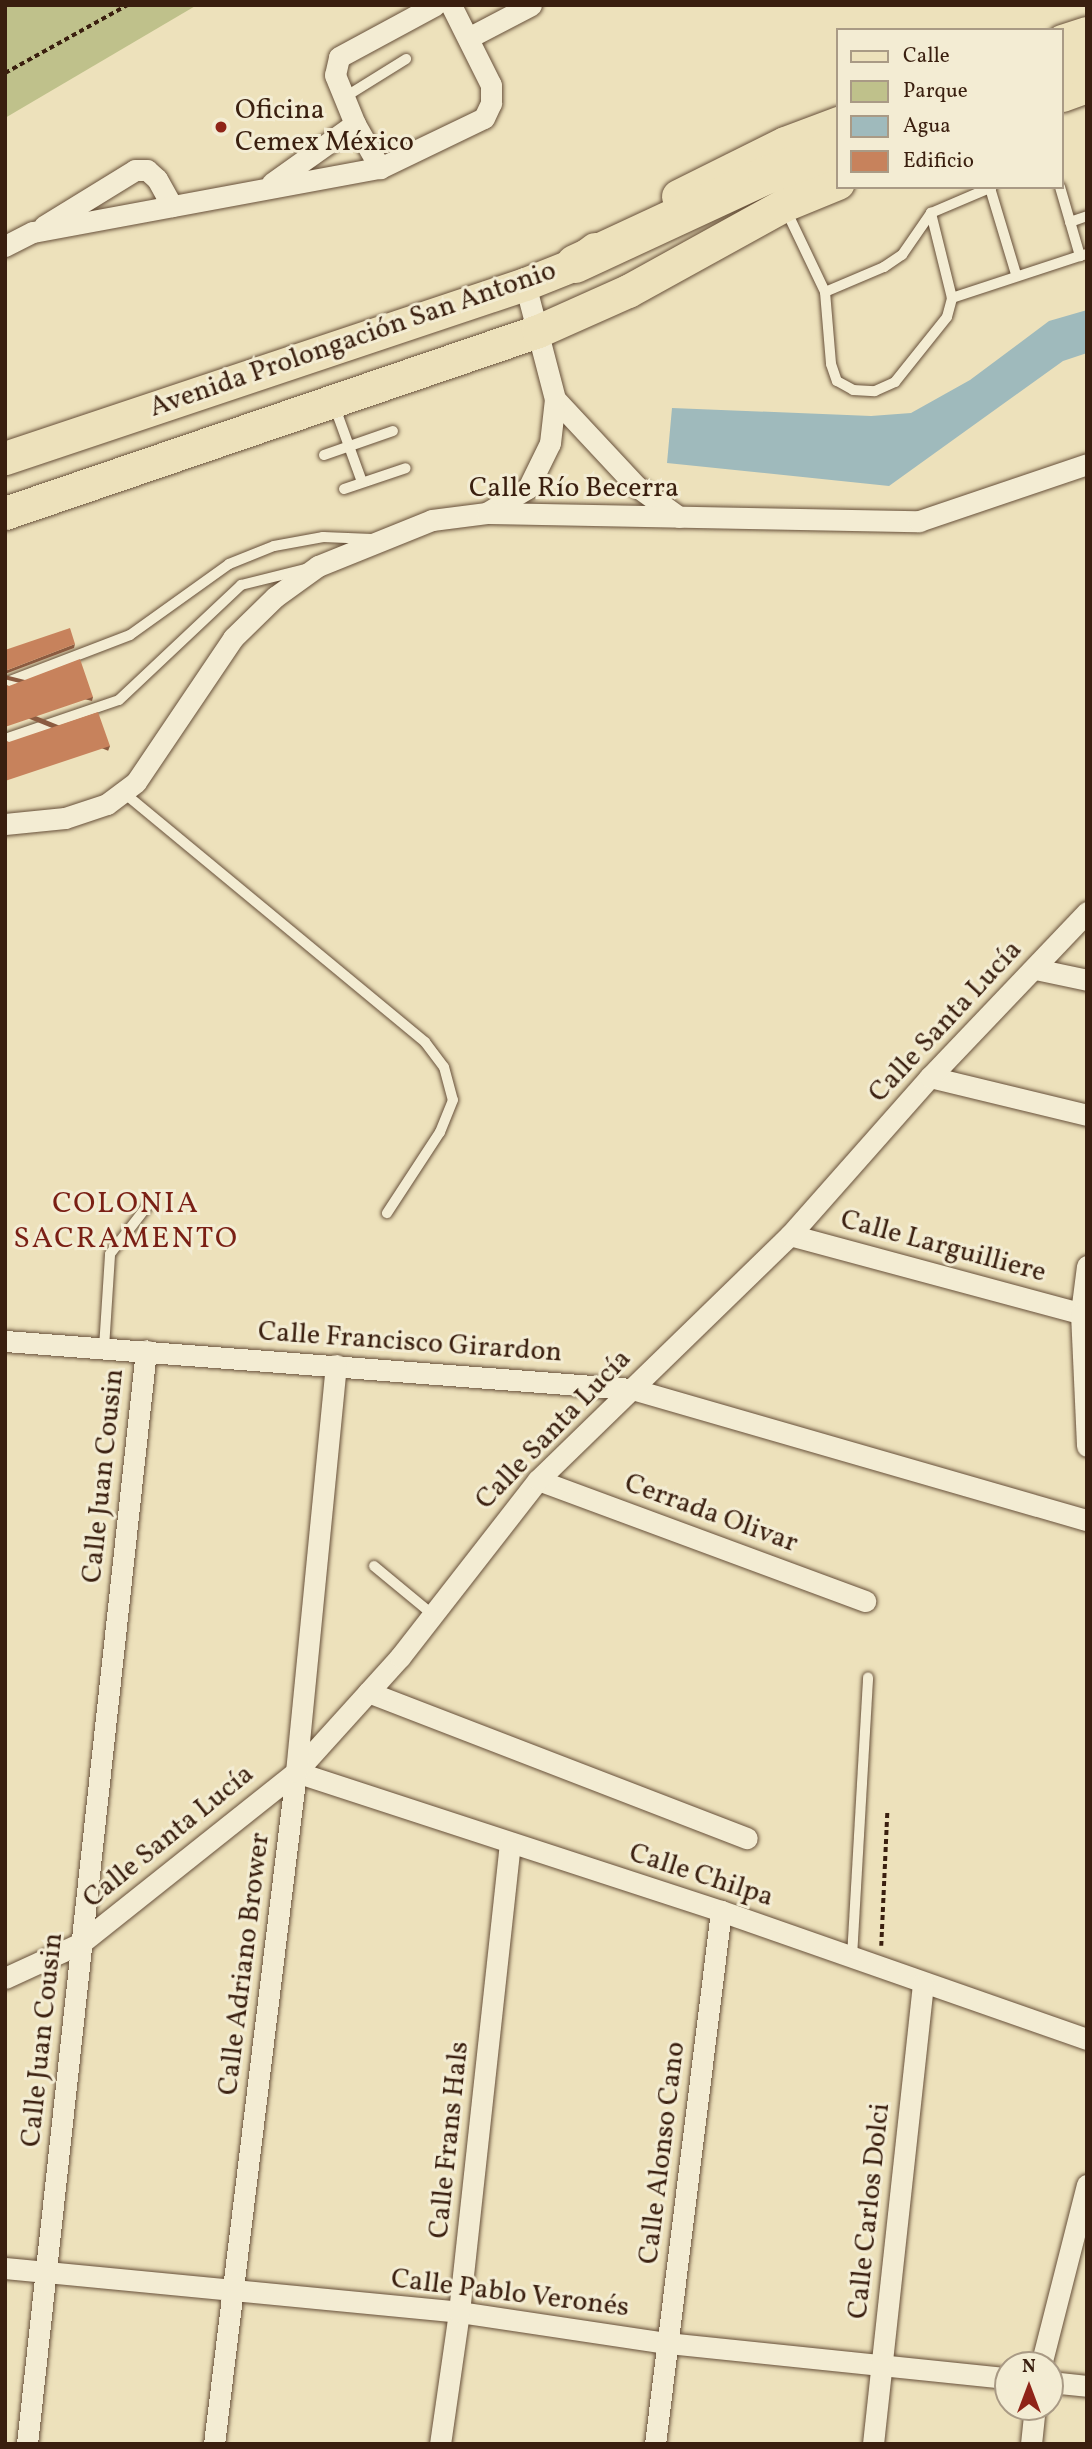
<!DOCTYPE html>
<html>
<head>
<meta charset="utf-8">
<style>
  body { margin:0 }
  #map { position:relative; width:1092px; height:2449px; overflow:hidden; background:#ede1bb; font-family:Vollkorn,serif }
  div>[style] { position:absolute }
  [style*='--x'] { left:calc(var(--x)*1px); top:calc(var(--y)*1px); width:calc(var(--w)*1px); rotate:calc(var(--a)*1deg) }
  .green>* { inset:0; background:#bfc18b }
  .water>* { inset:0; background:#9fbabc }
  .path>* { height:3.5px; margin-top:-1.75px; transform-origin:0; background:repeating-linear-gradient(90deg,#3a1f0f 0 5px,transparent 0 8.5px) }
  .roads { filter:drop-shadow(0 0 2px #67503a) drop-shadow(0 0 2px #67503a) }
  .lane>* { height:10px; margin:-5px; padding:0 5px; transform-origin:5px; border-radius:5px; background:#f3ecd3 }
  .street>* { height:21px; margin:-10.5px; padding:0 10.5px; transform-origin:10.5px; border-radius:10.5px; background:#f3ecd3 }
  .primary>* { height:33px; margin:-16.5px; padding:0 16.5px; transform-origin:16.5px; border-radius:16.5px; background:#ede1bb }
  .highway>* { height:38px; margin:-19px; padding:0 19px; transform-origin:19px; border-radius:19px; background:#ede1bb }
  .shaded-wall>* { inset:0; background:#8b5b40; transform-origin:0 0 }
  .building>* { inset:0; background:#c7825c }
  .dots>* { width:19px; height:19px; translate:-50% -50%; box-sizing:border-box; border:4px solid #f3ecd3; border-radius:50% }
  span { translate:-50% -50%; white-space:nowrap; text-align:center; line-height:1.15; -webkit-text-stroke:6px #f3ecd3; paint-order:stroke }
  .poi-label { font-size:28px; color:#3a1f0f }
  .left { translate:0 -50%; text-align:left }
  .street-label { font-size:28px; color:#3a1f0f }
  .neighbourhood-label { font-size:30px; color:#7a1f14; letter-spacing:2px }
  .frame { position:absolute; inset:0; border:7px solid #3a1f0f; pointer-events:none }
  .legend { position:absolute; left:836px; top:28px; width:228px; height:161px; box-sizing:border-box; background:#f3ecd3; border:2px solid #a99a85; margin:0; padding:9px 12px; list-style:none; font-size:21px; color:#3a1f0f }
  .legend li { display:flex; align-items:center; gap:14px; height:35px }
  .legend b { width:35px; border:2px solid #a99a85 }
  .north { position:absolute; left:994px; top:2351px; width:70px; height:70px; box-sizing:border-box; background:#f3ecd3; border:2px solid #a99a85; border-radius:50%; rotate:0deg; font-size:19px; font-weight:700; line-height:28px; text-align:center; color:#3a1f0f }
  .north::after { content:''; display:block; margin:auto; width:24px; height:32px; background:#8f2418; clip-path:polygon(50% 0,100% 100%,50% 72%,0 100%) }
</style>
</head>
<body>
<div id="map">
  <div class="green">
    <div style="clip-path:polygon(5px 5px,197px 5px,5px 118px)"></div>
  </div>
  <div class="water">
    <div style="clip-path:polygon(1087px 310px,1087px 353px,1063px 361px,889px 486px,667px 463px,672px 408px,871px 416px,911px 413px,970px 380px,1049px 321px)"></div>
  </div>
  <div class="path">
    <div style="--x:5;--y:73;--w:140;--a:-29.1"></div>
    <div style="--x:881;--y:1946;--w:134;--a:-87.4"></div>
  </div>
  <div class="roads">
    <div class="lane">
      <div style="--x:345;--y:97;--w:72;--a:-31.9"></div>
      <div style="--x:1060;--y:187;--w:72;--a:73.8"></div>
      <div style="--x:1080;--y:256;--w:6;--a:-18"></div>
      <div style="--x:990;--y:188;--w:90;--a:73.2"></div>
      <div style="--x:785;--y:208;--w:93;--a:64.5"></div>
      <div style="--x:825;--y:292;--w:72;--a:85.2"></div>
      <div style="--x:831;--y:364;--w:18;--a:71"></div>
      <div style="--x:837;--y:381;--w:18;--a:29"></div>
      <div style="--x:853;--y:390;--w:22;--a:3"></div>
      <div style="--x:875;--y:391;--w:22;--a:-24"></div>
      <div style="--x:895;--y:382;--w:83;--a:-51.3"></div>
      <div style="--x:947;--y:317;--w:20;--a:-75"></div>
      <div style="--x:952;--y:298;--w:88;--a:-103.9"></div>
      <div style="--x:1070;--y:222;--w:18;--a:-19"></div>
      <div style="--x:825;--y:292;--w:64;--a:-23"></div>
      <div style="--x:884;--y:267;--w:22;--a:-34"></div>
      <div style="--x:902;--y:255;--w:51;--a:-55.4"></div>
      <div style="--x:931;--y:213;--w:66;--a:-23.1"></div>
      <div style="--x:952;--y:298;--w:135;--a:-18.2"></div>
      <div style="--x:334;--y:405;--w:82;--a:70"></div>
      <div style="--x:324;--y:455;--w:73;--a:-19.2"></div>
      <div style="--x:344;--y:489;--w:65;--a:-18.7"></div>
      <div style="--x:5;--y:683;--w:134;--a:-21"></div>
      <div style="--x:130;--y:635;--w:122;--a:-35.6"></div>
      <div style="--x:229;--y:564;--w:48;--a:-21.8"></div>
      <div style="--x:274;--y:546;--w:50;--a:-10.4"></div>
      <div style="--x:323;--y:537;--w:49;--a:2.3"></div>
      <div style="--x:5;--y:739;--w:120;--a:-18.9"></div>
      <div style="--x:119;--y:700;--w:168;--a:-43.3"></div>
      <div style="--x:241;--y:585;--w:66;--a:-14"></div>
      <div style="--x:123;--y:792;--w:392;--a:39.6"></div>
      <div style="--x:425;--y:1042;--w:31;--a:53"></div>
      <div style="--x:444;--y:1067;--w:34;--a:75"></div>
      <div style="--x:453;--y:1100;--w:35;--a:112"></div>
      <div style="--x:440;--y:1132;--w:97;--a:123.2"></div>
      <div style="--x:104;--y:1348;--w:94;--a:-86.3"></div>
      <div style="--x:110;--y:1254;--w:62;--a:-52.2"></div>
      <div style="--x:374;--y:1566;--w:75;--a:39.6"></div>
      <div style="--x:852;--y:1957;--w:280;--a:-86.7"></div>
    </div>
    <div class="street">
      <div style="--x:468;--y:38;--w:71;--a:-27.6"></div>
      <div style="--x:355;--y:124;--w:51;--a:60.4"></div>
      <div style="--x:272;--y:183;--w:102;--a:-35.4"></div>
      <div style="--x:355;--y:124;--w:53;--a:-112.2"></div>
      <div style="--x:335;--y:75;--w:18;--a:-77"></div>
      <div style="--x:339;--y:57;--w:109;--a:-28.4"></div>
      <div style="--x:44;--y:226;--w:107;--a:-31.6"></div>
      <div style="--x:135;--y:170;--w:12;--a:0"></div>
      <div style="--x:147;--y:170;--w:13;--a:42"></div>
      <div style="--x:157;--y:179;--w:31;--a:61"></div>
      <div style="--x:5;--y:246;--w:31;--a:-27"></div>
      <div style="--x:33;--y:232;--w:353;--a:-10.5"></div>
      <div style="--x:380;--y:168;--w:115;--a:-25.7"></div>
      <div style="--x:484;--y:118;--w:17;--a:-65"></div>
      <div style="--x:491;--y:103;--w:18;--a:-90"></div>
      <div style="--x:491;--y:85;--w:89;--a:-116.6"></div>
      <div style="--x:555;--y:399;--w:119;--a:47"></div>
      <div style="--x:636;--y:486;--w:53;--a:35.8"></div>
      <div style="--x:488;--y:512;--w:47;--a:-31"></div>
      <div style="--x:528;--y:488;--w:50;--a:-63.9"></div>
      <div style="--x:550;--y:443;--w:44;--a:-83.5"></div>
      <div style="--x:555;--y:399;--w:119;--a:-104.6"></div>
      <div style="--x:5;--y:824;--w:60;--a:-5.7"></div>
      <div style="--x:65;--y:818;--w:44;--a:-18.4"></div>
      <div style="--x:107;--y:804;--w:36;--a:-37"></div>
      <div style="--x:136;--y:782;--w:174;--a:-56"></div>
      <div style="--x:233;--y:638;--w:59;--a:-44.3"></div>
      <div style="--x:275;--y:597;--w:53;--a:-35.8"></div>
      <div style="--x:318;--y:566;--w:123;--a:-22"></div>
      <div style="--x:432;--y:520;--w:55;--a:-7.3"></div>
      <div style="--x:487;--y:513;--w:432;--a:1.1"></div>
      <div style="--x:919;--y:521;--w:177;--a:-18.7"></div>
      <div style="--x:1035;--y:969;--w:53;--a:11.9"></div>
      <div style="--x:930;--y:1077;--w:162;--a:13.6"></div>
      <div style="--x:790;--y:1235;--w:308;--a:15.1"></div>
      <div style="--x:1087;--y:1266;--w:47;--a:97.3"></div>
      <div style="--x:1081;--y:1313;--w:133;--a:87.4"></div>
      <div style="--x:5;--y:1341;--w:629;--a:4.38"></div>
      <div style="--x:632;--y:1389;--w:473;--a:16.1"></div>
      <div style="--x:538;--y:1480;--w:349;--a:20.3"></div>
      <div style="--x:368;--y:1692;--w:406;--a:21.1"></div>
      <div style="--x:296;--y:1772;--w:447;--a:18.1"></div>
      <div style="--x:721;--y:1911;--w:388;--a:19.3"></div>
      <div style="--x:5;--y:1978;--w:84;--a:-24.7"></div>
      <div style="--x:81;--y:1943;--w:275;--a:-38.5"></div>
      <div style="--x:296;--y:1772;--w:155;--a:-47.9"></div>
      <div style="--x:400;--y:1657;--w:224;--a:-52.1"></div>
      <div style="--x:538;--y:1480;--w:351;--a:-44.2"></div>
      <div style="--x:790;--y:1235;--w:211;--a:-48.5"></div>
      <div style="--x:930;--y:1077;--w:228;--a:-46.4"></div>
      <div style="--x:5;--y:2268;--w:456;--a:5.5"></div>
      <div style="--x:459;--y:2312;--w:210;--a:8.5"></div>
      <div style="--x:667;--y:2343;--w:343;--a:5.9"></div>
      <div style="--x:1041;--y:2365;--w:186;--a:-75.7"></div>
      <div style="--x:1050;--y:2382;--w:37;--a:6"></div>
      <div style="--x:27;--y:2444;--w:1100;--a:-83.79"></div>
      <div style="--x:214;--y:2444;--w:677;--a:-83.04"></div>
      <div style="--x:296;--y:1772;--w:409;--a:-84.4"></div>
      <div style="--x:440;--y:2444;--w:133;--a:-81.8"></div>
      <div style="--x:459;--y:2312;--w:472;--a:-83.8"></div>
      <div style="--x:655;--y:2444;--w:537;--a:-82.94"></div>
      <div style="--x:873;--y:2444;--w:463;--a:-83.8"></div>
      <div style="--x:1031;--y:2444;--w:37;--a:-84"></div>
    </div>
    <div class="primary">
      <div style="--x:1062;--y:41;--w:26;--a:-18"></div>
      <div style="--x:1062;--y:95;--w:27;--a:-20"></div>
      <div style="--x:678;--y:196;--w:119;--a:-26.4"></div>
      <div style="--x:785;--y:143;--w:57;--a:-20.7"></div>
      <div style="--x:5;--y:458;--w:548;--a:-18.5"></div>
      <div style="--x:525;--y:284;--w:54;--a:-21.8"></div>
      <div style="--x:575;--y:264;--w:25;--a:-37"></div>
      <div style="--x:5;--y:513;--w:563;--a:-18.85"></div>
      <div style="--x:538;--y:331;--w:98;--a:-24"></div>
      <div style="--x:628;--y:291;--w:178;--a:-28.9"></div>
      <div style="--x:784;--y:205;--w:58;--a:-22.2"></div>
    </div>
    <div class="highway">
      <div style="--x:1062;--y:67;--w:27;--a:-20"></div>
      <div style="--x:575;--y:264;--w:212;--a:-24.9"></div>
      <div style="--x:767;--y:175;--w:76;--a:-20.8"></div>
    </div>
  </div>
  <div class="shaded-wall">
    <div style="clip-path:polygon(75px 644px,74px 648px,5px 674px,5px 671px)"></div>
    <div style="left:93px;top:697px;width:4px;height:93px;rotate:104deg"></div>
    <div style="left:110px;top:746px;width:5px;height:111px;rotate:112deg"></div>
  </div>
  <div class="building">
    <div style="clip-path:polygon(70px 628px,75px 644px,5px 671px,5px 650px)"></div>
    <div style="clip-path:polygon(80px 659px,93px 697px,5px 727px,5px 684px,9px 686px)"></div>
    <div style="clip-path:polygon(98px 712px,110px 746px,5px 781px,5px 740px,9px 742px)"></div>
  </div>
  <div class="dots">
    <div style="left:221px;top:127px;background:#8f2418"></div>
  </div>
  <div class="poi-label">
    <span class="left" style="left:235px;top:127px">Oficina<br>Cemex México</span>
  </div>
  <div class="street-label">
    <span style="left:353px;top:340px;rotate:-19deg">Avenida Prolongación San Antonio</span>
    <span style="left:574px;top:489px">Calle Río Becerra</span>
    <span style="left:946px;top:1022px;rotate:-47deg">Calle Santa Lucía</span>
    <span style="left:943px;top:1247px;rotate:15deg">Calle Larguilliere</span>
    <span style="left:410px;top:1343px;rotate:4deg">Calle Francisco Girardon</span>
    <span style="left:554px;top:1430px;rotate:-46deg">Calle Santa Lucía</span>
    <span style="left:104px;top:1476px;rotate:-84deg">Calle Juan Cousin</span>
    <span style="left:711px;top:1514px;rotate:20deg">Cerrada Olivar</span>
    <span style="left:169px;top:1837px;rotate:-39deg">Calle Santa Lucía</span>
    <span style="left:701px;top:1876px;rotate:18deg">Calle Chilpa</span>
    <span style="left:245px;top:1964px;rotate:-83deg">Calle Adriano Brower</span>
    <span style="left:43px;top:2040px;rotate:-84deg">Calle Juan Cousin</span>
    <span style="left:450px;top:2140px;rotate:-84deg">Calle Frans Hals</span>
    <span style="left:663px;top:2153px;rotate:-83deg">Calle Alonso Cano</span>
    <span style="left:870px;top:2211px;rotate:-84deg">Calle Carlos Dolci</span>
    <span style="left:510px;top:2294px;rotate:7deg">Calle Pablo Veronés</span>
  </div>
  <div class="neighbourhood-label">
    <span style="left:126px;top:1221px">COLONIA<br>SACRAMENTO</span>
  </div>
  <div class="frame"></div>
  <ul class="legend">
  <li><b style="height:9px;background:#ede1bb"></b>Calle</li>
  <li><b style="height:19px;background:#bfc18b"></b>Parque</li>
  <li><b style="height:19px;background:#9fbabc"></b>Agua</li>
  <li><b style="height:19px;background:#c7825c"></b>Edificio</li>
  </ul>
  <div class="north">N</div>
</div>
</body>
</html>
